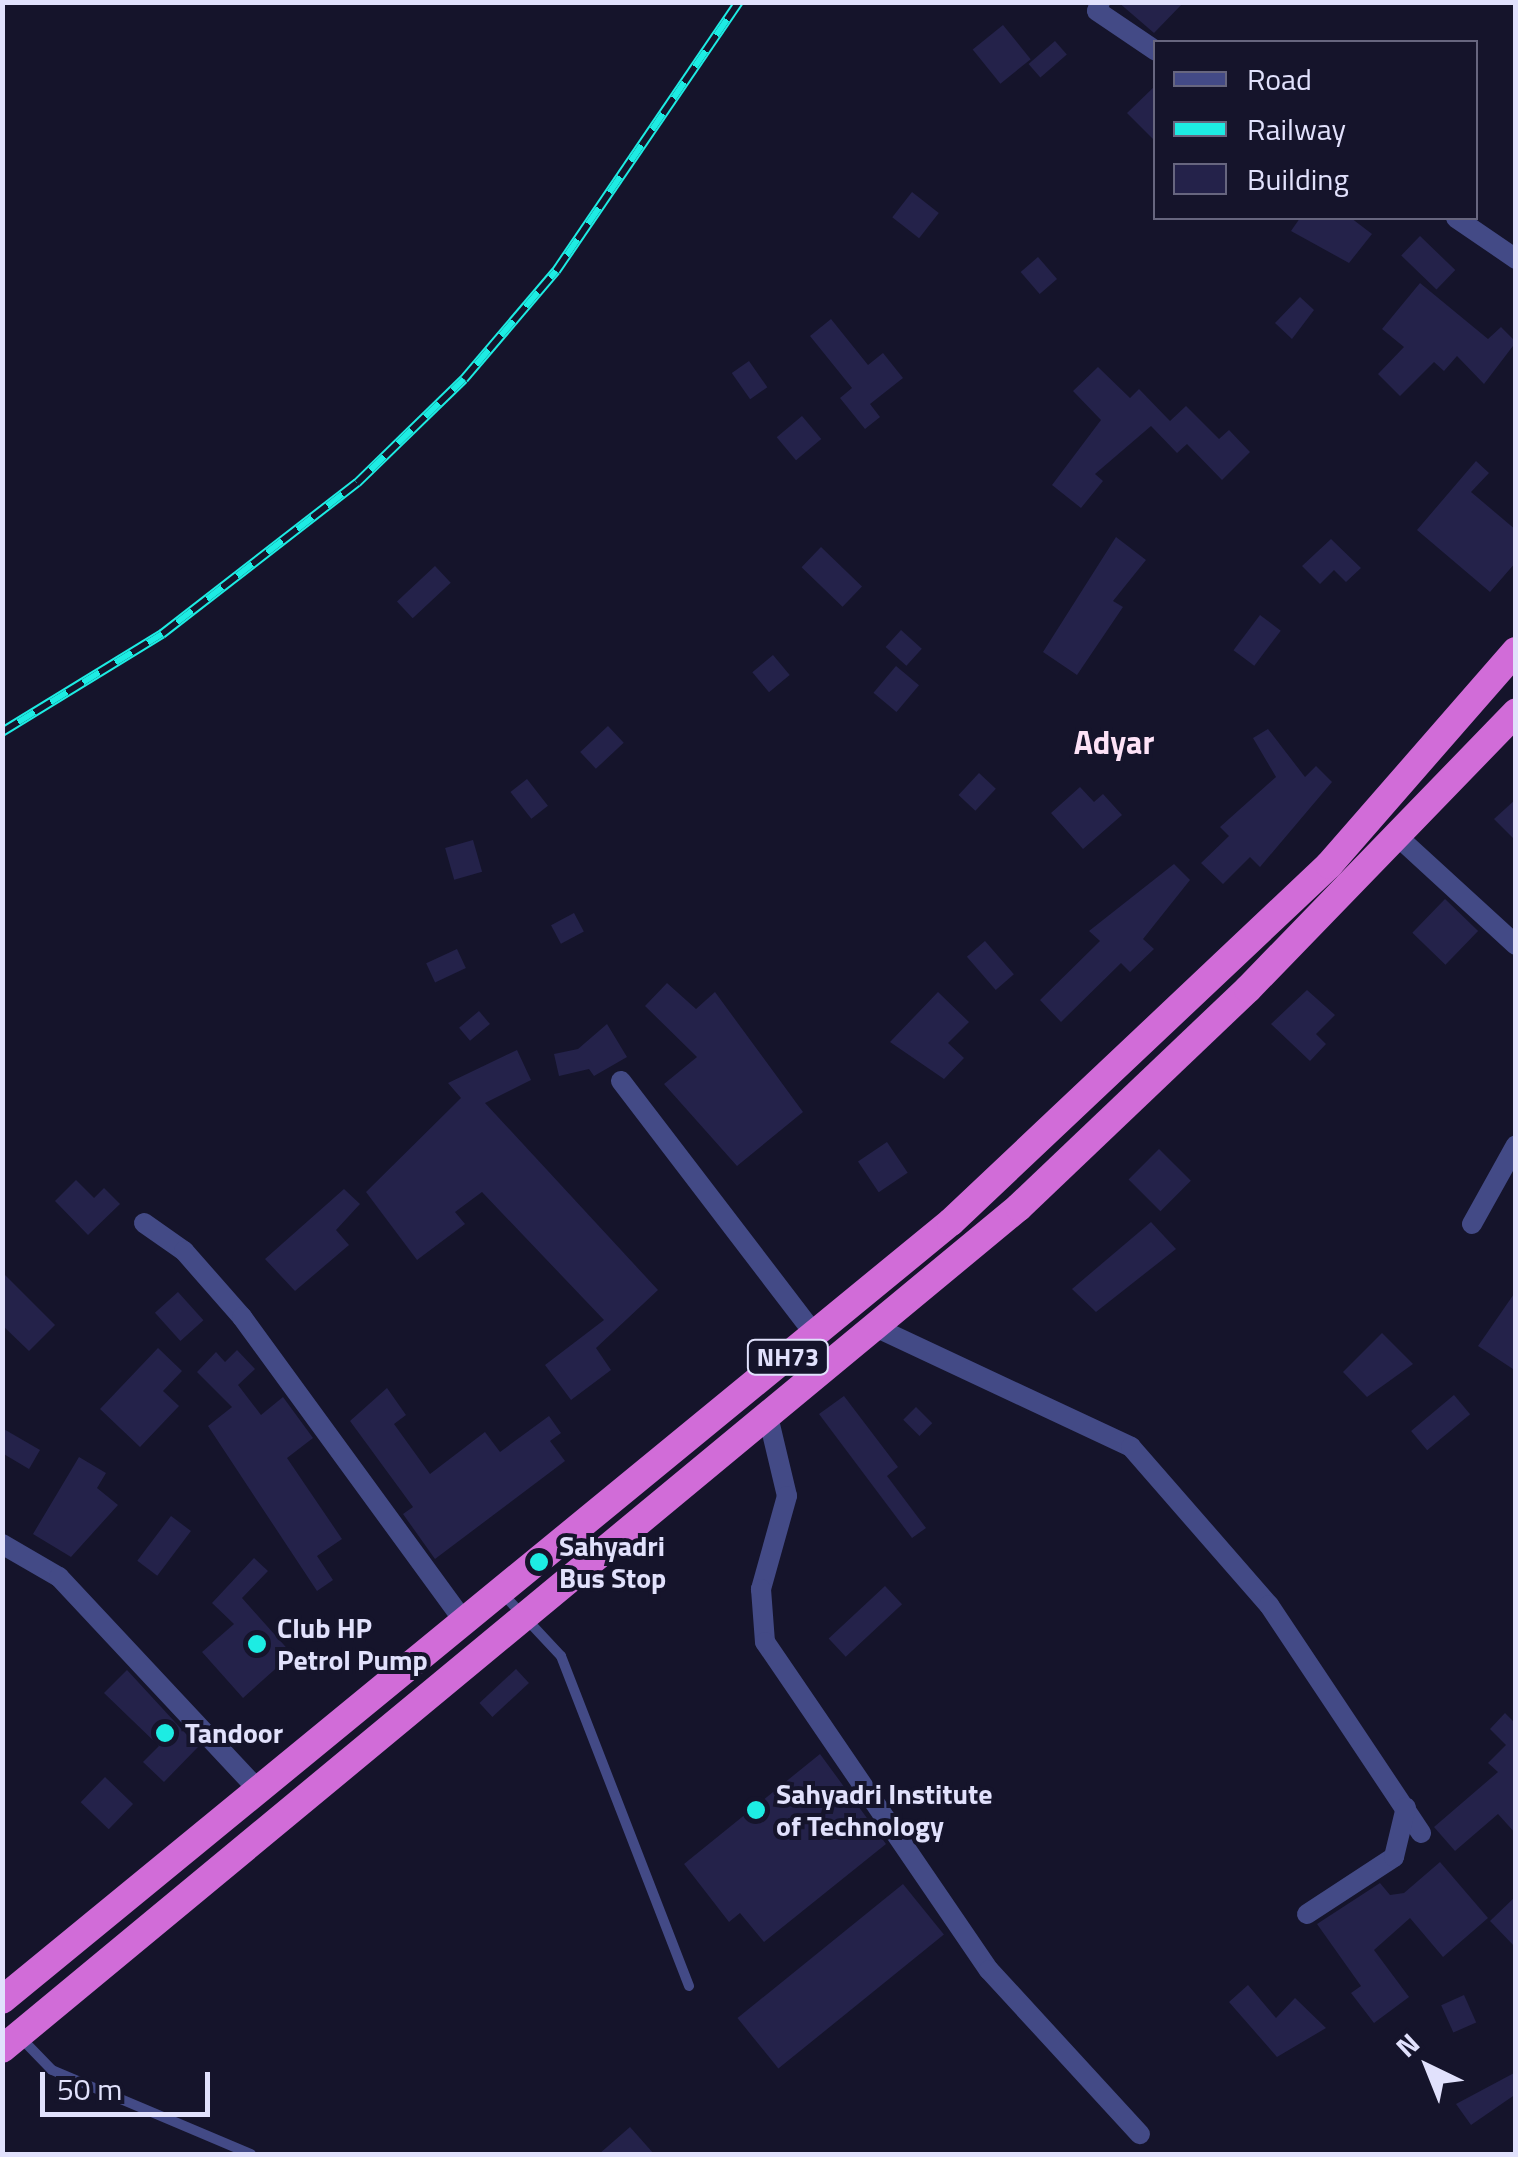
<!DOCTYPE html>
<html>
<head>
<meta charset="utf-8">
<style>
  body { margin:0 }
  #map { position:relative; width:1518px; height:2157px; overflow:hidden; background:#15142b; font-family:"Titillium Web",sans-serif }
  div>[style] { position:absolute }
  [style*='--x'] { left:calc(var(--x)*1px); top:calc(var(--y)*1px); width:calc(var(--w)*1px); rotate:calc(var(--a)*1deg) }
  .building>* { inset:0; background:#24224a; transform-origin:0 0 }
  .service>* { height:10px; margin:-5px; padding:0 5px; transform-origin:5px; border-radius:5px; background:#434a86 }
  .minor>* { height:20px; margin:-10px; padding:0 10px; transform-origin:10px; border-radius:10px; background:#434a86 }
  .trunk>* { height:28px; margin:-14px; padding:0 14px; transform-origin:14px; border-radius:14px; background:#d16cd8 }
  .rail>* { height:10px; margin-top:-5px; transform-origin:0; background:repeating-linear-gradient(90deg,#15142b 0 19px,#1dece3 0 38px); box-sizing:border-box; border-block:2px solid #1dece3 }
  .dots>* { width:28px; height:28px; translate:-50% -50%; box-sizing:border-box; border:5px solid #15142b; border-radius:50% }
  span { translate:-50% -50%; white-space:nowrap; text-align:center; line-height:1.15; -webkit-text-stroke:8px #15142b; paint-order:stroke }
  .shield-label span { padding:2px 8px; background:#15142b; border:2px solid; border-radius:8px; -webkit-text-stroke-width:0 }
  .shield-label { font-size:25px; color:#e1e1fc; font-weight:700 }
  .poi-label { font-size:28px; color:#e1e1fc; font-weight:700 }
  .left { translate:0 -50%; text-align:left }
  .quarter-label { font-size:32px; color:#fde2f7; font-weight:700 }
  .frame { position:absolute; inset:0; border:5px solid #e1e1fc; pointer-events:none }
  .legend { position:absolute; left:1153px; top:40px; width:325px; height:180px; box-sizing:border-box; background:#15142b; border:2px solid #67667f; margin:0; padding:12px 18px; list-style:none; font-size:30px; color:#e1e1fc }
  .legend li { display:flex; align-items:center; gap:20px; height:50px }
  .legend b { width:50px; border:2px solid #67667f }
  .north { position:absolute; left:1378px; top:2017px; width:100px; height:100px; -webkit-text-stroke:8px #15142b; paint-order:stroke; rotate:317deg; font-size:28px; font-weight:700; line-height:40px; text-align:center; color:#e1e1fc }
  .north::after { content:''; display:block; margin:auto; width:35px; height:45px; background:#e1e1fc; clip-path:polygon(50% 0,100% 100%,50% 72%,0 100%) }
  .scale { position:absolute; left:40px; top:2072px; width:170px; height:45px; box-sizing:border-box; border:5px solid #e1e1fc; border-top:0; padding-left:12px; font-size:30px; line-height:35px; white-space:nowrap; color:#e1e1fc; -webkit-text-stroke:8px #15142b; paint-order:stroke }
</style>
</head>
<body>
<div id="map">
  <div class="building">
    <div style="clip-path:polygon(1118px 2px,1184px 2px,1154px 33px)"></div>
    <div style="left:1003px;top:25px;width:44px;height:39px;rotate:51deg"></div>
    <div style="left:1055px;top:41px;width:18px;height:35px;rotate:49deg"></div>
    <div style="clip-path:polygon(1156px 85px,1156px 142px,1127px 113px)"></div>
    <div style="left:912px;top:192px;width:34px;height:32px;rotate:38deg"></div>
    <div style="clip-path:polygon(1300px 218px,1351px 218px,1372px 234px,1349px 263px,1291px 231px)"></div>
    <div style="left:1420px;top:236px;width:49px;height:27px;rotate:44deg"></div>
    <div style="left:1038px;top:257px;width:29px;height:23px;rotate:49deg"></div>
    <div style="clip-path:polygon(1420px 283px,1488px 339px,1501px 327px,1516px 342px,1484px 384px,1457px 356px,1444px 371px,1434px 362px,1400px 396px,1378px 374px,1404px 347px,1382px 329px)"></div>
    <div style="clip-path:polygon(1300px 297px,1314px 310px,1292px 339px,1275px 323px)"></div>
    <div style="clip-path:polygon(831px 319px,868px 365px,883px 353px,903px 378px,870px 404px,880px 417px,865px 429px,840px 398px,852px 388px,810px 336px)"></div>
    <div style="left:749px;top:361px;width:32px;height:21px;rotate:55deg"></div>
    <div style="clip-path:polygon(1098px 367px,1130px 398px,1139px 389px,1170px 421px,1186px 406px,1219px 439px,1229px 430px,1250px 452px,1222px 480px,1187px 444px,1177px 453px,1151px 426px,1095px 474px,1103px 481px,1081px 508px,1052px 485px,1101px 420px,1073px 391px)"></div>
    <div style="left:802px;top:416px;width:30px;height:33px;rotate:50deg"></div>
    <div style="clip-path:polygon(1476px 461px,1489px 473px,1471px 492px,1516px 530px,1516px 562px,1490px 592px,1417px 530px)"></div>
    <div style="clip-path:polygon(1116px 537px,1146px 560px,1113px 601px,1123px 607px,1077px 675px,1043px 652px)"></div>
    <div style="clip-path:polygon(1331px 539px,1361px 568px,1346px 582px,1334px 570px,1320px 584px,1302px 566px)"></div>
    <div style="left:821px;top:547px;width:57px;height:28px;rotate:44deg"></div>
    <div style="left:435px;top:566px;width:23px;height:52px;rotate:47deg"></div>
    <div style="left:1260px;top:615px;width:26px;height:44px;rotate:37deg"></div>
    <div style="left:901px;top:630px;width:28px;height:23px;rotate:42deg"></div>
    <div style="left:773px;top:655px;width:26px;height:27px;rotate:50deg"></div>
    <div style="left:896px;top:666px;width:30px;height:35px;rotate:40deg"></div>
    <div style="left:608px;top:726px;width:23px;height:38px;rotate:47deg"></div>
    <div style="clip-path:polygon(1268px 729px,1305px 777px,1316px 766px,1332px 782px,1260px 867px,1250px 857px,1223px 884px,1201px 863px,1229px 836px,1220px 827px,1276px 777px,1253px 738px)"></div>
    <div style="left:979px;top:773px;width:23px;height:30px;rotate:43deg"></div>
    <div style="left:527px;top:779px;width:34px;height:21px;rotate:52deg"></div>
    <div style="clip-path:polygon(1080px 787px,1094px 802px,1103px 794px,1122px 815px,1083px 849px,1051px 813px)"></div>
    <div style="clip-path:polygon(1516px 799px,1516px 841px,1494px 819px)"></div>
    <div style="left:473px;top:840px;width:33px;height:29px;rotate:74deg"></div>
    <div style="clip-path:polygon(1174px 864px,1190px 880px,1143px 939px,1154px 949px,1130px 972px,1121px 963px,1061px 1022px,1040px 1000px,1100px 941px,1089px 931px)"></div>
    <div style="left:1445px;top:899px;width:46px;height:47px;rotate:44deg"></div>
    <div style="left:574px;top:913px;width:21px;height:26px;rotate:62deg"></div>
    <div style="left:985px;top:941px;width:44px;height:24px;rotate:49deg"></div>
    <div style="left:457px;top:949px;width:21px;height:34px;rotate:65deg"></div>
    <div style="clip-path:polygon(667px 983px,696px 1009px,715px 992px,803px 1112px,737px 1166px,664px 1084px,697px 1057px,645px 1006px)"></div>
    <div style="clip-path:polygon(1307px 990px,1335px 1015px,1316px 1034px,1326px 1044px,1310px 1061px,1271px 1024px)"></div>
    <div style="clip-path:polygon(938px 992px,969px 1022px,948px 1043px,964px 1058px,944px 1079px,890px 1042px)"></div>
    <div style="left:479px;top:1011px;width:17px;height:26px;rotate:50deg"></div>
    <div style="clip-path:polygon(607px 1024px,627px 1057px,594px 1076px,589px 1069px,559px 1076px,554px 1054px,578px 1049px)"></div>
    <div style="clip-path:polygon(517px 1050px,531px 1080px,485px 1103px,658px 1290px,596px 1348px,611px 1370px,571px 1400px,545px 1365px,604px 1320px,482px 1192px,455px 1212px,465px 1224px,417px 1260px,366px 1192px,461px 1098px,448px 1083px)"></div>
    <div style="left:887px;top:1142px;width:37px;height:35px;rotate:56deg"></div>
    <div style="left:1159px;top:1149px;width:45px;height:43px;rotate:45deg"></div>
    <div style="clip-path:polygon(76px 1180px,94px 1198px,104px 1188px,120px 1204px,88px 1235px,55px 1201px)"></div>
    <div style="clip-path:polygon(344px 1189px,360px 1204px,336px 1230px,349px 1245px,295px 1291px,265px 1259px)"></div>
    <div style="clip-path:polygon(1151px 1222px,1176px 1249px,1096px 1312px,1072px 1289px)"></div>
    <div style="clip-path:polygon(2px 1272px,55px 1325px,29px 1351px,2px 1325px)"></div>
    <div style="clip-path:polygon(1516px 1291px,1516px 1371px,1478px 1346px)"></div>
    <div style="left:178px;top:1292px;width:38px;height:31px;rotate:48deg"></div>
    <div style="clip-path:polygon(1382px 1333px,1413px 1364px,1367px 1397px,1343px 1372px)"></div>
    <div style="clip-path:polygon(158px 1348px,182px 1371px,163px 1391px,179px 1406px,140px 1447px,100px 1409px)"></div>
    <div style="clip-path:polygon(237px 1350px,255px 1369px,238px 1385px,261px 1415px,283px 1397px,313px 1438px,287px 1458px,342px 1539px,317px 1556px,333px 1580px,317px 1591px,208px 1426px,232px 1407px,197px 1372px,216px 1352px,225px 1362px)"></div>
    <div style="clip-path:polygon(387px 1388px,406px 1415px,394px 1424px,430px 1474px,485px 1432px,500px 1452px,549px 1416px,561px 1433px,550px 1441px,565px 1461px,435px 1559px,403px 1514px,413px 1507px,350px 1421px)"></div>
    <div style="left:1454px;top:1395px;width:25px;height:56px;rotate:50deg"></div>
    <div style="clip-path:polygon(844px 1396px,898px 1467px,887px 1476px,926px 1528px,912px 1538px,819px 1414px)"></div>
    <div style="left:916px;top:1407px;width:23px;height:18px;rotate:45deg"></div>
    <div style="clip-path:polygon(2px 1428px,40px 1450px,29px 1469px,2px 1453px)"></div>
    <div style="clip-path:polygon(79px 1457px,106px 1473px,97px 1488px,118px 1505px,71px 1557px,33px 1534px)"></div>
    <div style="left:171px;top:1516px;width:25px;height:56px;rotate:37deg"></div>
    <div style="clip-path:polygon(254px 1558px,268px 1571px,242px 1598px,292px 1654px,243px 1698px,202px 1652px,234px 1624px,212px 1603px)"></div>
    <div style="left:885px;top:1586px;width:25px;height:77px;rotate:47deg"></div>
    <div style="left:516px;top:1669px;width:19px;height:50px;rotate:47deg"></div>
    <div style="clip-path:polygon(127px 1670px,198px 1747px,164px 1782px,143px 1762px,159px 1746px,104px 1693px)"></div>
    <div style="clip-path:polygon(1505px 1713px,1516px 1724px,1516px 1834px,1498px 1814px,1455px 1851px,1434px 1827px,1498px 1772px,1488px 1763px,1506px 1745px,1490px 1729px)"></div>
    <div style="clip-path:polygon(820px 1754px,886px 1844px,764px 1942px,740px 1913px,729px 1922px,684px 1864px)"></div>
    <div style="left:105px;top:1777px;width:39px;height:35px;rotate:44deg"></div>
    <div style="clip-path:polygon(1440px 1862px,1488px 1918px,1443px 1957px,1410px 1918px,1374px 1950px,1409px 1997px,1374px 2023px,1351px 1993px,1361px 1986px,1317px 1924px,1380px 1883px,1390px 1895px,1404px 1893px)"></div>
    <div style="left:903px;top:1884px;width:65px;height:213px;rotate:51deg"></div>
    <div style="clip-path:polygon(1516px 1896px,1516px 1948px,1490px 1921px)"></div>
    <div style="clip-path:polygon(1248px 1985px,1276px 2018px,1295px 1998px,1326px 2028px,1277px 2057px,1229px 2002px)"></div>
    <div style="left:1464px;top:1995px;width:30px;height:25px;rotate:66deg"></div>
    <div style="clip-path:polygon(1516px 2072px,1516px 2094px,1471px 2125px,1456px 2104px)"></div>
    <div style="clip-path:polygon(630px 2127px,654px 2154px,599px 2154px)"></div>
  </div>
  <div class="service">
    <div style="--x:503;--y:1594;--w:85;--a:46.9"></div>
    <div style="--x:561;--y:1656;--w:354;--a:68.8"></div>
    <div style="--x:19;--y:2036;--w:47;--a:45.9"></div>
    <div style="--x:52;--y:2070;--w:216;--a:22.9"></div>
  </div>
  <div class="minor">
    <div style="--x:1100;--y:2;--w:9;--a:108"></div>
    <div style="--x:1097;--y:11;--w:71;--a:34.1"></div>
    <div style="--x:1456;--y:218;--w:73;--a:34.3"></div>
    <div style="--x:1397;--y:836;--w:161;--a:42.5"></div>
    <div style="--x:621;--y:1081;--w:320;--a:52.6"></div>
    <div style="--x:144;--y:1223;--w:49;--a:35"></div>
    <div style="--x:184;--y:1251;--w:88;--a:48.7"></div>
    <div style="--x:242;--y:1317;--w:379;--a:53.9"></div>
    <div style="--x:1472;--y:1224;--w:90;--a:-60.9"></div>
    <div style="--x:873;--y:1326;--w:285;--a:25.1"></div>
    <div style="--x:1131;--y:1447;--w:210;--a:48.9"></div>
    <div style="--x:1269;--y:1605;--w:274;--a:56.3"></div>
    <div style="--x:767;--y:1412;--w:86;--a:76.6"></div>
    <div style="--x:787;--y:1496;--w:97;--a:105.6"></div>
    <div style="--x:761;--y:1589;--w:53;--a:85.7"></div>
    <div style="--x:765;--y:1642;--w:397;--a:55.7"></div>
    <div style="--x:989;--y:1970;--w:223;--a:47.4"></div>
    <div style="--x:2;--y:1544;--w:66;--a:30.1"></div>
    <div style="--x:59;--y:1577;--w:293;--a:46.9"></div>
    <div style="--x:1307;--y:1914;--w:104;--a:-33.2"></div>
    <div style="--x:1394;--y:1857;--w:51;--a:-76.5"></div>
  </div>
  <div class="trunk">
    <div style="--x:2;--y:2000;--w:1227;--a:-39.35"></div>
    <div style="--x:951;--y:1222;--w:520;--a:-43.36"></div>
    <div style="--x:1329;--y:865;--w:284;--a:-48.9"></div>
    <div style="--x:2;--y:2049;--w:1320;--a:-39.62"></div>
    <div style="--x:1019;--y:1207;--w:316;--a:-43.6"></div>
    <div style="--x:1248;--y:989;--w:385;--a:-45.9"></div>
  </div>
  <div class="rail">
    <div style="--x:2;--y:732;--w:188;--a:-31.5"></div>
    <div style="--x:162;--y:634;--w:247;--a:-37.8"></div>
    <div style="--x:357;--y:483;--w:149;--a:-44.2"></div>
    <div style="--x:464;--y:379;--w:142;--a:-49.6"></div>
    <div style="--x:556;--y:271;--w:325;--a:-55.8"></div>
  </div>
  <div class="dots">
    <div style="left:539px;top:1562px;background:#1dece3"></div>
    <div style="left:257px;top:1644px;background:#1dece3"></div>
    <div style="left:165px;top:1733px;background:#1dece3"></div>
    <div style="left:756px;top:1810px;background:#1dece3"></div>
  </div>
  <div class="shield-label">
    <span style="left:788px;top:1357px">NH73</span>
  </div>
  <div class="poi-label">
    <span class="left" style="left:559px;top:1562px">Sahyadri<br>Bus Stop</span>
    <span class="left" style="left:277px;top:1644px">Club HP<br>Petrol Pump</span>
    <span class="left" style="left:185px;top:1733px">Tandoor</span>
    <span class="left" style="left:776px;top:1810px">Sahyadri Institute<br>of Technology</span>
  </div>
  <div class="quarter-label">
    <span style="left:1114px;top:742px">Adyar</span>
  </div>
  <div class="frame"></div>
  <ul class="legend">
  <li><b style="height:12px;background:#434a86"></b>Road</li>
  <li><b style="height:12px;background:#1dece3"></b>Railway</li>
  <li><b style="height:28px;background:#24224a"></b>Building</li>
  </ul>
  <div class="north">N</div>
  <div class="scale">50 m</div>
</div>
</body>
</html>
